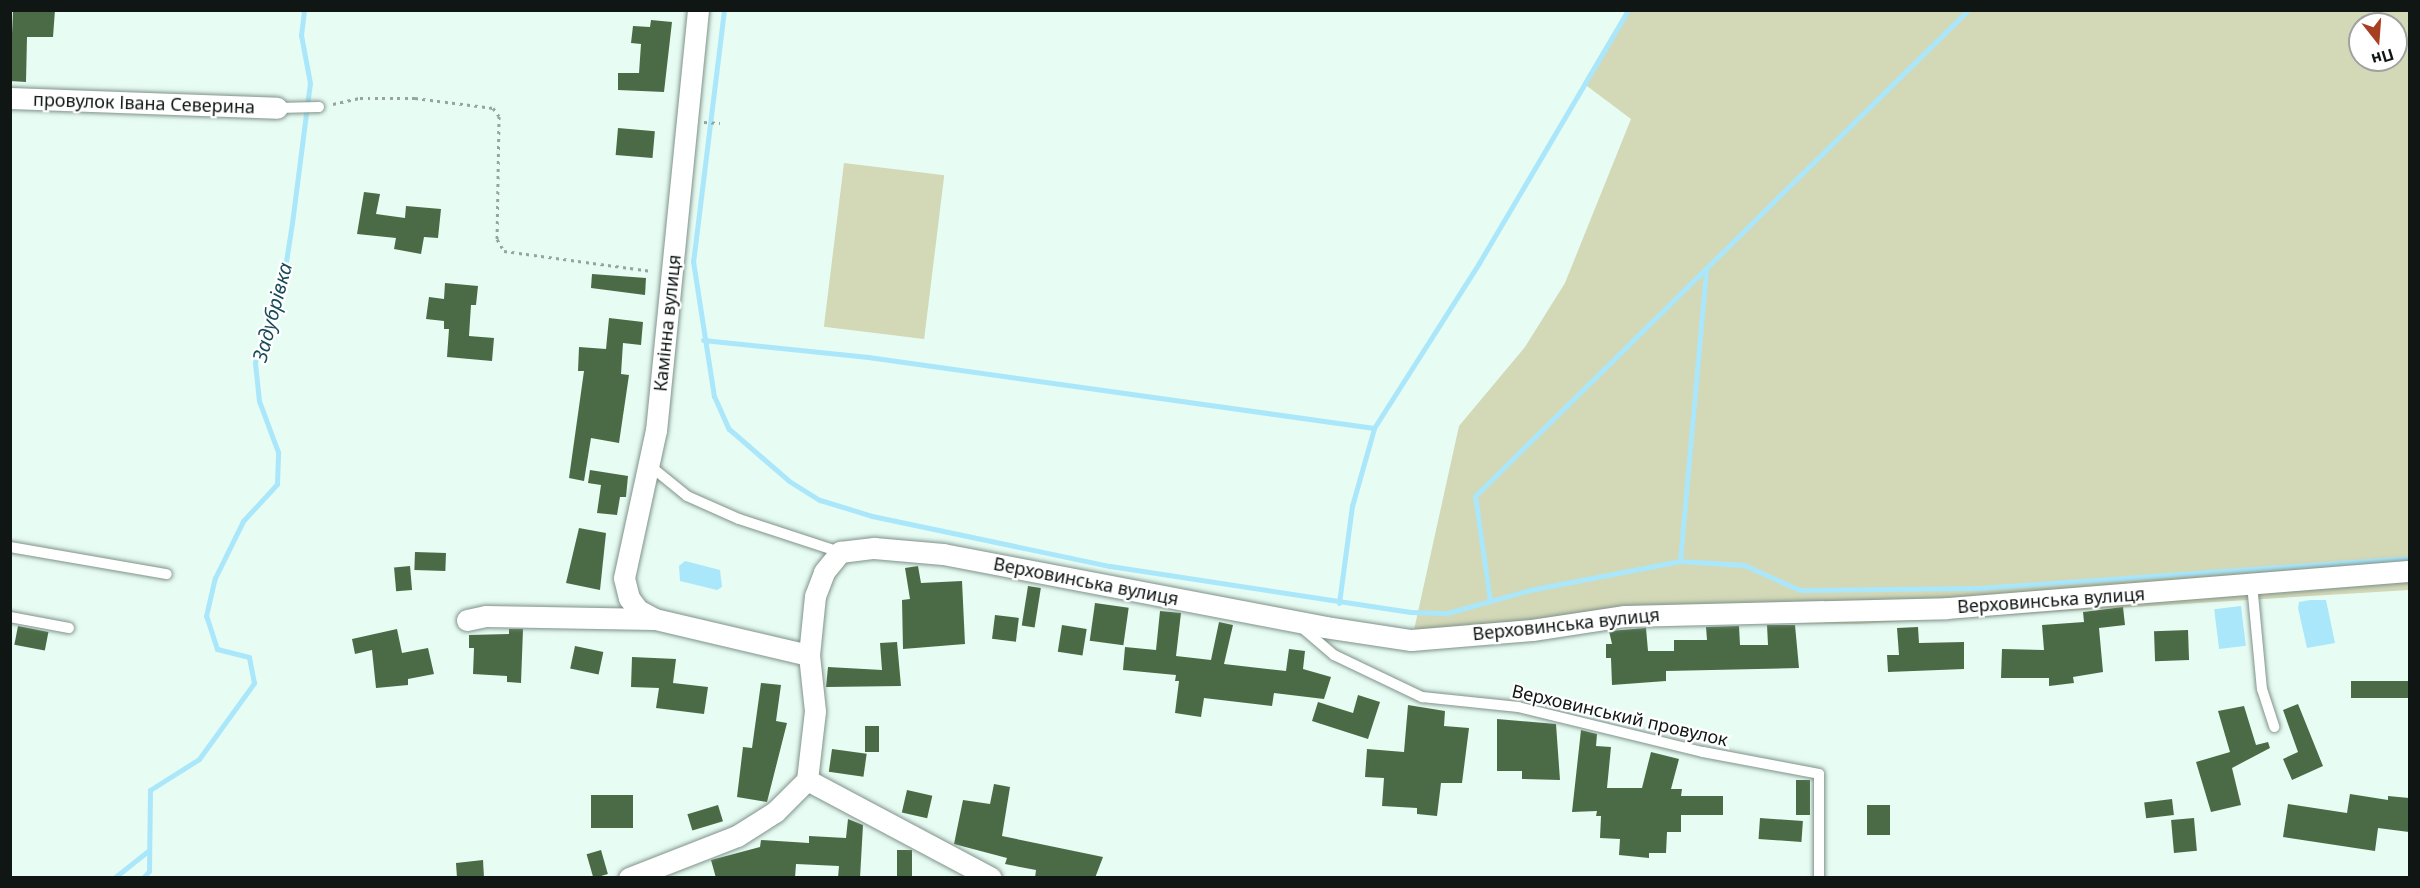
<!DOCTYPE html>
<html>
<head>
<meta charset="utf-8">
<style>
  body { margin:0 }
  #map { position:relative; width:2420px; height:888px; overflow:hidden; background:#e7fcf3; font-family:"Noto Sans",sans-serif }
  div>[style] { position:absolute }
  [style*='--x'] { left:calc(var(--x)*1px); top:calc(var(--y)*1px); width:calc(var(--w)*1px); rotate:calc(var(--a)*1deg) }
  .green>* { inset:0; background:#d3d8b7; transform-origin:0 0 }
  .water>* { inset:0; background:#aae7fb; transform-origin:0 0 }
  .stream>* { height:5px; margin:-2.5px; padding:0 2.5px; transform-origin:2.5px; border-radius:2.5px; background:#aae7fb }
  .building>* { inset:0; background:#4b6b46; transform-origin:0 0 }
  .path>* { height:3px; margin-top:-1.5px; transform-origin:0; background:repeating-linear-gradient(90deg,#96a69f 0 3px,transparent 0 7.5px) }
  .roads { filter:drop-shadow(0 0 2px #7f928a) drop-shadow(0 0 2px #7f928a) }
  .lane>* { height:10px; margin:-5px; padding:0 5px; transform-origin:5px; border-radius:5px; background:#fff }
  .street>* { height:21px; margin:-10.5px; padding:0 10.5px; transform-origin:10.5px; border-radius:10.5px; background:#fff }
  span { translate:-50% -50%; white-space:nowrap; text-align:center; line-height:1.15; -webkit-text-stroke:4.5px #fff; paint-order:stroke }
  .street-label { font-size:18px; color:#0f1613 }
  .water-label { font-size:20px; color:#184b5a; font-style:italic }
  .frame { position:absolute; inset:0; border:12px solid #0f1613; pointer-events:none }
  .north { position:absolute; left:2348px; top:12px; width:60px; height:60px; box-sizing:border-box; background:#fff; border:2px solid #9fa2a1; border-radius:50%; rotate:163deg; font-size:16px; font-weight:700; line-height:24px; text-align:center; color:#0f1613 }
  .north::after { content:''; display:block; margin:auto; width:21px; height:27px; background:#a73f22; clip-path:polygon(50% 0,100% 100%,50% 72%,0 100%) }
</style>
</head>
<body>
<div id="map">
  <div class="green">
    <div style="clip-path:polygon(evenodd,1626px 11px,2409px 11px,2409px 590px,1858px 624px,1665px 622px,1410px 648px,1459px 426px,1525px 347px,1565px 283px,1631px 119px,1583px 83px,1626px 11px,2360px 24px,2396px 24px,2396px 60px,2360px 60px,2360px 24px)"></div>
    <div style="left:844px;top:163px;width:101px;height:165px;rotate:7deg"></div>
  </div>
  <div class="water">
    <div style="clip-path:polygon(685px 561px,720px 570px,722px 587px,717px 590px,680px 581px,679px 566px)"></div>
    <div style="clip-path:polygon(2310px 600px,2326px 600px,2335px 643px,2307px 648px,2298px 608px,2299px 602px)"></div>
    <div style="left:2241px;top:606px;width:40px;height:27px;rotate:83deg"></div>
  </div>
  <div class="stream">
    <div style="--x:724;--y:10;--w:253;--a:97"></div>
    <div style="--x:693;--y:261;--w:137;--a:81.2"></div>
    <div style="--x:714;--y:396;--w:36;--a:66"></div>
    <div style="--x:729;--y:429;--w:79;--a:40.9"></div>
    <div style="--x:789;--y:481;--w:36;--a:32"></div>
    <div style="--x:820;--y:500;--w:54;--a:17.1"></div>
    <div style="--x:872;--y:516;--w:243;--a:11.9"></div>
    <div style="--x:1110;--y:566;--w:304;--a:8.7"></div>
    <div style="--x:1411;--y:612;--w:36;--a:2"></div>
    <div style="--x:1447;--y:613;--w:86;--a:-15.5"></div>
    <div style="--x:1530;--y:590;--w:153;--a:-10.9"></div>
    <div style="--x:1680;--y:561;--w:293;--a:-84.9"></div>
    <div style="--x:703;--y:340;--w:166;--a:5.9"></div>
    <div style="--x:868;--y:357;--w:511;--a:7.99"></div>
    <div style="--x:1680;--y:561;--w:64;--a:3.6"></div>
    <div style="--x:1744;--y:565;--w:61;--a:24.1"></div>
    <div style="--x:1800;--y:590;--w:180;--a:-0.6"></div>
    <div style="--x:1980;--y:588;--w:431;--a:-4"></div>
    <div style="--x:1490;--y:601;--w:106;--a:-98.1"></div>
    <div style="--x:1475;--y:496;--w:692;--a:-44.59"></div>
    <div style="--x:1339;--y:603;--w:98;--a:-82.4"></div>
    <div style="--x:1352;--y:506;--w:81;--a:-74.2"></div>
    <div style="--x:1374;--y:428;--w:196;--a:-57.5"></div>
    <div style="--x:1479;--y:263;--w:294;--a:-59.5"></div>
    <div style="--x:114;--y:878;--w:43;--a:-38.5"></div>
    <div style="--x:143;--y:878;--w:9;--a:-49"></div>
    <div style="--x:149;--y:871;--w:81;--a:-89.3"></div>
    <div style="--x:150;--y:790;--w:58;--a:-32.3"></div>
    <div style="--x:199;--y:759;--w:94;--a:-54.1"></div>
    <div style="--x:254;--y:683;--w:26;--a:-101"></div>
    <div style="--x:249;--y:657;--w:33;--a:-166"></div>
    <div style="--x:217;--y:649;--w:35;--a:-108"></div>
    <div style="--x:206;--y:616;--w:39;--a:-77"></div>
    <div style="--x:215;--y:578;--w:64;--a:-63.8"></div>
    <div style="--x:243;--y:521;--w:50;--a:-47.4"></div>
    <div style="--x:277;--y:484;--w:32;--a:-88"></div>
    <div style="--x:278;--y:452;--w:54;--a:-110.4"></div>
    <div style="--x:259;--y:401;--w:39;--a:-96"></div>
    <div style="--x:255;--y:362;--w:86;--a:-70.9"></div>
    <div style="--x:283;--y:281;--w:59;--a:-81.2"></div>
    <div style="--x:292;--y:223;--w:141;--a:-82.7"></div>
    <div style="--x:310;--y:83;--w:49;--a:-100.6"></div>
    <div style="--x:301;--y:35;--w:25;--a:-83"></div>
  </div>
  <div class="building">
    <div style="clip-path:polygon(13px 10px,55px 10px,53px 37px,27px 37px,26px 82px,10px 81px)"></div>
    <div style="clip-path:polygon(651px 20px,672px 22px,664px 92px,618px 90px,618px 73px,639px 73px,641px 44px,631px 43px,633px 26px,650px 27px)"></div>
    <div style="left:618px;top:128px;width:37px;height:27px;rotate:5deg"></div>
    <div style="clip-path:polygon(364px 192px,380px 194px,376px 214px,405px 218px,406px 206px,441px 209px,438px 238px,424px 237px,421px 254px,394px 249px,396px 238px,357px 234px)"></div>
    <div style="clip-path:polygon(592px 274px,646px 278px,645px 295px,591px 288px)"></div>
    <div style="clip-path:polygon(445px 283px,478px 286px,476px 305px,471px 305px,469px 336px,494px 338px,492px 361px,447px 357px,449px 329px,444px 329px,444px 321px,426px 319px,429px 297px,444px 299px)"></div>
    <div style="clip-path:polygon(609px 318px,643px 322px,641px 345px,623px 343px,621px 374px,629px 375px,619px 443px,591px 438px,584px 481px,569px 478px,584px 371px,578px 371px,579px 347px,606px 349px)"></div>
    <div style="clip-path:polygon(590px 470px,628px 476px,626px 497px,620px 497px,617px 515px,597px 513px,601px 485px,588px 483px)"></div>
    <div style="clip-path:polygon(579px 528px,606px 533px,600px 590px,566px 583px)"></div>
    <div style="left:415px;top:552px;width:31px;height:18px;rotate:2deg"></div>
    <div style="left:410px;top:566px;width:24px;height:16px;rotate:85deg"></div>
    <div style="clip-path:polygon(918px 566px,921px 583px,962px 581px,965px 644px,903px 649px,902px 600px,910px 599px,905px 568px)"></div>
    <div style="left:1028px;top:586px;width:13px;height:40px;rotate:9deg"></div>
    <div style="left:1095px;top:603px;width:34px;height:38px;rotate:8deg"></div>
    <div style="clip-path:polygon(2123px 607px,2125px 625px,2099px 628px,2103px 672px,2073px 677px,2074px 683px,2049px 686px,2049px 678px,2001px 678px,2002px 649px,2044px 650px,2042px 625px,2084px 622px,2083px 612px)"></div>
    <div style="clip-path:polygon(1160px 611px,1181px 613px,1176px 656px,1211px 660px,1219px 622px,1233px 625px,1224px 664px,1286px 671px,1289px 649px,1305px 651px,1303px 669px,1331px 677px,1324px 699px,1274px 693px,1272px 706px,1204px 698px,1201px 717px,1175px 713px,1179px 681px,1175px 681px,1176px 675px,1123px 670px,1125px 647px,1156px 650px)"></div>
    <div style="left:995px;top:615px;width:24px;height:24px;rotate:7deg"></div>
    <div style="left:1062px;top:625px;width:25px;height:27px;rotate:9deg"></div>
    <div style="clip-path:polygon(1767px 625px,1795px 625px,1799px 668px,1666px 671px,1666px 681px,1612px 685px,1611px 658px,1606px 658px,1606px 644px,1612px 644px,1609px 631px,1646px 628px,1648px 651px,1674px 651px,1674px 640px,1707px 640px,1706px 627px,1739px 626px,1740px 645px,1768px 645px)"></div>
    <div style="left:18px;top:626px;width:31px;height:19px;rotate:11deg"></div>
    <div style="clip-path:polygon(1918px 627px,1919px 643px,1964px 642px,1964px 669px,1888px 672px,1887px 655px,1899px 655px,1897px 628px)"></div>
    <div style="clip-path:polygon(397px 629px,402px 653px,428px 648px,434px 674px,408px 679px,408px 685px,376px 688px,372px 650px,355px 654px,352px 639px)"></div>
    <div style="clip-path:polygon(509px 629px,523px 629px,521px 683px,507px 682px,507px 676px,473px 674px,474px 648px,469px 648px,469px 635px,509px 634px)"></div>
    <div style="left:2188px;top:630px;width:30px;height:34px;rotate:88deg"></div>
    <div style="clip-path:polygon(897px 642px,901px 686px,826px 687px,828px 667px,882px 670px,880px 643px)"></div>
    <div style="left:575px;top:646px;width:29px;height:23px;rotate:12deg"></div>
    <div style="clip-path:polygon(632px 657px,676px 659px,673px 683px,708px 687px,704px 714px,656px 708px,659px 688px,631px 687px)"></div>
    <div style="left:2409px;top:681px;width:17px;height:58px;rotate:90deg"></div>
    <div style="clip-path:polygon(761px 683px,781px 685px,776px 721px,787px 723px,767px 802px,737px 797px,743px 747px,752px 748px)"></div>
    <div style="clip-path:polygon(1358px 695px,1380px 702px,1368px 739px,1312px 721px,1318px 702px,1353px 713px)"></div>
    <div style="clip-path:polygon(2298px 704px,2323px 766px,2292px 780px,2283px 759px,2298px 752px,2283px 710px)"></div>
    <div style="clip-path:polygon(1408px 705px,1445px 711px,1444px 726px,1469px 728px,1462px 783px,1441px 783px,1437px 816px,1417px 814px,1417px 808px,1382px 806px,1384px 778px,1365px 777px,1367px 749px,1404px 752px)"></div>
    <div style="clip-path:polygon(2244px 706px,2256px 745px,2268px 742px,2270px 748px,2232px 768px,2241px 805px,2211px 812px,2196px 762px,2230px 752px,2218px 711px)"></div>
    <div style="clip-path:polygon(1497px 719px,1556px 724px,1560px 780px,1522px 779px,1522px 771px,1497px 771px)"></div>
    <div style="left:865px;top:726px;width:14px;height:26px"></div>
    <div style="clip-path:polygon(1581px 730px,1597px 734px,1596px 746px,1611px 747px,1607px 788px,1642px 788px,1651px 752px,1679px 759px,1671px 789px,1682px 789px,1681px 796px,1723px 796px,1723px 815px,1681px 815px,1681px 832px,1667px 832px,1666px 853px,1649px 853px,1649px 858px,1619px 855px,1620px 839px,1600px 838px,1601px 816px,1596px 816px,1597px 811px,1572px 812px)"></div>
    <div style="left:832px;top:749px;width:35px;height:23px;rotate:8deg"></div>
    <div style="left:1796px;top:780px;width:14px;height:35px"></div>
    <div style="clip-path:polygon(994px 784px,1010px 787px,1002px 836px,1103px 857px,1095px 878px,1035px 878px,1036px 870px,1005px 864px,1007px 858px,954px 844px,963px 800px,990px 804px)"></div>
    <div style="left:907px;top:790px;width:26px;height:23px;rotate:13deg"></div>
    <div style="clip-path:polygon(2350px 794px,2388px 800px,2388px 796px,2409px 798px,2409px 832px,2378px 828px,2375px 851px,2283px 837px,2288px 804px,2347px 813px)"></div>
    <div style="left:591px;top:795px;width:42px;height:33px"></div>
    <div style="left:2172px;top:799px;width:16px;height:28px;rotate:83deg"></div>
    <div style="left:718px;top:805px;width:17px;height:32px;rotate:73deg"></div>
    <div style="left:1867px;top:805px;width:23px;height:30px"></div>
    <div style="left:1760px;top:818px;width:43px;height:21px;rotate:4deg"></div>
    <div style="left:2194px;top:818px;width:33px;height:23px;rotate:85deg"></div>
    <div style="clip-path:polygon(848px 819px,863px 825px,860px 878px,838px 878px,839px 866px,796px 864px,795px 878px,716px 878px,711px 860px,760px 847px,761px 840px,809px 843px,809px 836px,846px 838px)"></div>
    <div style="left:601px;top:850px;width:25px;height:15px;rotate:74deg"></div>
    <div style="left:897px;top:850px;width:15px;height:28px"></div>
    <div style="clip-path:polygon(483px 860px,484px 878px,457px 878px,456px 863px)"></div>
  </div>
  <div class="path">
    <div style="--x:333;--y:104;--w:28;--a:-13"></div>
    <div style="--x:360;--y:98;--w:55;--a:0"></div>
    <div style="--x:415;--y:98;--w:79;--a:7.3"></div>
    <div style="--x:493;--y:108;--w:10;--a:53"></div>
    <div style="--x:499;--y:116;--w:123;--a:90.9"></div>
    <div style="--x:497;--y:239;--w:14;--a:60"></div>
    <div style="--x:504;--y:251;--w:149;--a:7.7"></div>
    <div style="--x:704;--y:122;--w:16;--a:4"></div>
  </div>
  <div class="roads">
    <div class="lane">
      <div style="--x:277;--y:108;--w:42;--a:-1.4"></div>
      <div style="--x:649;--y:465;--w:49;--a:39.2"></div>
      <div style="--x:687;--y:496;--w:57;--a:23.9"></div>
      <div style="--x:739;--y:519;--w:106;--a:18.1"></div>
      <div style="--x:10;--y:547;--w:159;--a:9.8"></div>
      <div style="--x:2252;--y:584;--w:105;--a:84.6"></div>
      <div style="--x:2262;--y:689;--w:40;--a:72"></div>
      <div style="--x:10;--y:617;--w:60;--a:10.6"></div>
      <div style="--x:1300;--y:626;--w:45;--a:40.5"></div>
      <div style="--x:1334;--y:655;--w:98;--a:25.5"></div>
      <div style="--x:1422;--y:697;--w:97;--a:5.9"></div>
      <div style="--x:1518;--y:707;--w:190;--a:13.7"></div>
      <div style="--x:1703;--y:752;--w:118;--a:10.7"></div>
      <div style="--x:1819;--y:774;--w:104;--a:90"></div>
    </div>
    <div class="street">
      <div style="--x:698;--y:10;--w:422;--a:95.7"></div>
      <div style="--x:656;--y:430;--w:151;--a:102.2"></div>
      <div style="--x:624;--y:578;--w:21;--a:76"></div>
      <div style="--x:629;--y:598;--w:15;--a:53"></div>
      <div style="--x:638;--y:610;--w:19;--a:28"></div>
      <div style="--x:655;--y:619;--w:158;--a:13.2"></div>
      <div style="--x:10;--y:98;--w:267;--a:2.1"></div>
      <div style="--x:467;--y:620;--w:19;--a:-12"></div>
      <div style="--x:486;--y:616;--w:168;--a:1"></div>
      <div style="--x:807;--y:780;--w:208;--a:28"></div>
      <div style="--x:629;--y:878;--w:116;--a:-21.3"></div>
      <div style="--x:737;--y:836;--w:45;--a:-32.3"></div>
      <div style="--x:775;--y:812;--w:45;--a:-45"></div>
      <div style="--x:807;--y:780;--w:69;--a:-83.4"></div>
      <div style="--x:815;--y:711;--w:56;--a:-96.1"></div>
      <div style="--x:809;--y:655;--w:59;--a:-84.2"></div>
      <div style="--x:815;--y:596;--w:26;--a:-69"></div>
      <div style="--x:824;--y:572;--w:26;--a:-51"></div>
      <div style="--x:840;--y:552;--w:34;--a:-7"></div>
      <div style="--x:874;--y:548;--w:69;--a:5"></div>
      <div style="--x:943;--y:554;--w:389;--a:10.8"></div>
      <div style="--x:1325;--y:627;--w:87;--a:8.6"></div>
      <div style="--x:1411;--y:640;--w:121;--a:-4.7"></div>
      <div style="--x:1532;--y:630;--w:94;--a:-8.6"></div>
      <div style="--x:1625;--y:616;--w:322;--a:-1.4"></div>
      <div style="--x:1947;--y:608;--w:464;--a:-4.6"></div>
    </div>
  </div>
  <div class="street-label">
    <span style="left:144px;top:103px;rotate:2deg">провулок Івана Северина</span>
    <span style="left:667px;top:323px;rotate:-84deg">Камінна вулиця</span>
    <span style="left:1086px;top:581px;rotate:11deg">Верховинська вулиця</span>
    <span style="left:2051px;top:600px;rotate:-4deg">Верховинська вулиця</span>
    <span style="left:1566px;top:624px;rotate:-6deg">Верховинська вулиця</span>
    <span style="left:1620px;top:715px;rotate:13deg">Верховинський провулок</span>
  </div>
  <div class="water-label">
    <span style="left:272px;top:312px;rotate:-75deg">Задубрівка</span>
  </div>
  <div class="frame"></div>
  <div class="north">Пн</div>
</div>
</body>
</html>
